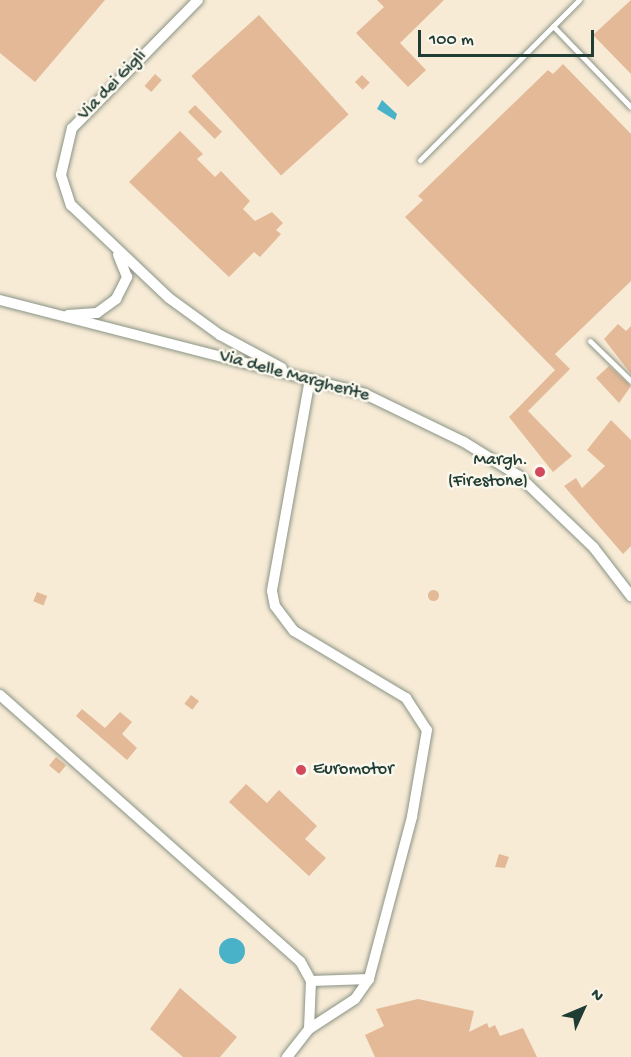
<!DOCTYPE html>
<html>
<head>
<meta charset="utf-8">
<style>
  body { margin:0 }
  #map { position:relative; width:631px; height:1057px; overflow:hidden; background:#f7ebd6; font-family:"Gochi Hand",sans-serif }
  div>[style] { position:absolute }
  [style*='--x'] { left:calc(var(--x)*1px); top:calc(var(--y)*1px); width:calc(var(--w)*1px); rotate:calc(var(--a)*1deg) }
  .water>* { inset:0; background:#4ab2c8 }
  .round { border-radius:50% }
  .building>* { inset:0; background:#e3b997; transform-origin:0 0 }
  .roads { filter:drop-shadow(0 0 2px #8b9485) drop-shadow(0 0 2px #8b9485) }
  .service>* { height:5px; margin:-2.5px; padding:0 2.5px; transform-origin:2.5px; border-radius:2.5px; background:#fff }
  .minor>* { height:10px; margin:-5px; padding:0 5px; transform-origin:5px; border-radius:5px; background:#fff }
  .dots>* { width:16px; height:16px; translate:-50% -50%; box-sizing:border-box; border:3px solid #fbf7ec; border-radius:50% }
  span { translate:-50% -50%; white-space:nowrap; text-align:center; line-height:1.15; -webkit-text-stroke:5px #fbf7ec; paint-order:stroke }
  .street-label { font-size:18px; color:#1f3d34 }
  .poi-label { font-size:18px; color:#1f3d34 }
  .right { translate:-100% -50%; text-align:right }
  .left { translate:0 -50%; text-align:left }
  .north { position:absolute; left:553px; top:979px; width:60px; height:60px; -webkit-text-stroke:4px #fbf7ec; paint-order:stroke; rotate:46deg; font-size:16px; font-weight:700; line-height:24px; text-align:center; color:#1f3d34 }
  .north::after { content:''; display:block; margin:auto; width:21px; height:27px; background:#1f3d34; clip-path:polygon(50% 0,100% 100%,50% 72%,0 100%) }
  .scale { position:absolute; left:418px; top:30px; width:176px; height:27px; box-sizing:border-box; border:3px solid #1f3d34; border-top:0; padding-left:8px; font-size:18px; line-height:21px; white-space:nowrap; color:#1f3d34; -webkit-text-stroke:4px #fbf7ec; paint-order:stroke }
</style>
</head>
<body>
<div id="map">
  <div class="water">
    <div style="clip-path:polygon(382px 100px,397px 114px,395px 120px,377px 109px)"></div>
    <div class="round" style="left:219px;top:938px;width:26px;height:26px"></div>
  </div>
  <div class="building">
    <div style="clip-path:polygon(0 0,105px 0,35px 82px,0 53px)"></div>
    <div style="clip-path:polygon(377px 0,444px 0,400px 43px,426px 70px,408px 87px,356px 33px,384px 7px)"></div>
    <div style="clip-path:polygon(631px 0,631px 74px,593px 35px)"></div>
    <div style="left:259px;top:15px;width:134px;height:91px;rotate:48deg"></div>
    <div style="clip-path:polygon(563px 64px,631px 134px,631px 281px,555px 354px,570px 369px,528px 411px,572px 456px,553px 472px,509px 417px,555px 370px,405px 217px,423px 200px,418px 196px,548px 70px,553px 74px)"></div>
    <div style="left:155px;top:74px;width:9px;height:16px;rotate:41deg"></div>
    <div style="left:362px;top:75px;width:11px;height:10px;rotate:45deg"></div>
    <div style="left:195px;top:105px;width:38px;height:10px;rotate:45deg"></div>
    <div style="clip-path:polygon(180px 131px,203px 154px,197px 159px,215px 177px,221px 171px,250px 201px,243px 209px,255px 221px,272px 212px,283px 223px,276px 230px,281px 234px,260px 257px,254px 252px,229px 277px,129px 182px)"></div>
    <div style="clip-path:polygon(618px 324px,626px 331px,631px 326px,631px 374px,604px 339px)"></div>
    <div style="clip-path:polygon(609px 366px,631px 386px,619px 403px,596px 378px)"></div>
    <div style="clip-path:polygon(611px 420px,631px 440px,631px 546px,623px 554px,564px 486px,576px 478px,582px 488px,605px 466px,587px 450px)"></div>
    <div class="round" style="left:427.5px;top:589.5px;width:11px;height:11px"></div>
    <div style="left:37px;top:592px;width:11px;height:10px;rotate:22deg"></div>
    <div style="left:191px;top:695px;width:10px;height:11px;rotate:37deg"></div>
    <div style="clip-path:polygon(82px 709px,105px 728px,120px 712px,132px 722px,122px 734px,137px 748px,127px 760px,76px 716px)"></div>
    <div style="left:56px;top:757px;width:13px;height:11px;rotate:39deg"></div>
    <div style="clip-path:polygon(246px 784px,267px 803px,279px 790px,317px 826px,305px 839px,326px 858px,309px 876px,229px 802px)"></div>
    <div style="clip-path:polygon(499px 854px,509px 857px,505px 868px,495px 867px)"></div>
    <div style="clip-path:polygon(180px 988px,237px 1037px,220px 1057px,183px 1057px,150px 1029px)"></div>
    <div style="clip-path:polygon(418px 999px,474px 1011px,469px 1032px,487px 1023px,489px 1028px,495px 1025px,500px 1036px,523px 1028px,537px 1057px,375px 1057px,365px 1035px,384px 1026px,376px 1009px)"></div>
  </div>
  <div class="roads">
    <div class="service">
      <div style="--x:553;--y:26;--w:112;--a:46.1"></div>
      <div style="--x:420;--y:160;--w:226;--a:-45.2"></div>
      <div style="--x:590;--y:341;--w:57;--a:44.3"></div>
    </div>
    <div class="minor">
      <div style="--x:198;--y:0;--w:180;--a:134.5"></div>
      <div style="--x:72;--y:128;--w:48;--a:103.2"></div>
      <div style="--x:61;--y:175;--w:32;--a:72"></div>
      <div style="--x:71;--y:205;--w:135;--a:43.5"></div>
      <div style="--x:169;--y:298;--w:63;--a:36"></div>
      <div style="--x:220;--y:335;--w:70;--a:28"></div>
      <div style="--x:0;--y:300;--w:377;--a:14.4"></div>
      <div style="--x:365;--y:394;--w:110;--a:25.9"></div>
      <div style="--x:464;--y:442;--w:65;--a:31.7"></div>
      <div style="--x:519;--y:476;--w:104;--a:43.8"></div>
      <div style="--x:594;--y:548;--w:61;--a:52.4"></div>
      <div style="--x:68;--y:315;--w:29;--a:-4"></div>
      <div style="--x:97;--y:313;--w:24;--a:-36"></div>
      <div style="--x:116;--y:299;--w:25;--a:-63"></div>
      <div style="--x:127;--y:277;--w:24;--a:-112"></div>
      <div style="--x:310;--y:379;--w:215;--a:100.2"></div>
      <div style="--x:272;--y:591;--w:15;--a:79"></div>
      <div style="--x:275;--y:606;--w:31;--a:53"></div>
      <div style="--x:294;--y:631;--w:131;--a:30.9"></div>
      <div style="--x:406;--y:698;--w:38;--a:57"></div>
      <div style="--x:427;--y:730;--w:88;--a:99.8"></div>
      <div style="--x:412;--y:817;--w:168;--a:104.9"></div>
      <div style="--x:0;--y:695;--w:401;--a:41.6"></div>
      <div style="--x:300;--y:961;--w:23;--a:61"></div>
      <div style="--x:311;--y:981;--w:48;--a:92.4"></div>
      <div style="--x:309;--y:1029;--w:36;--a:128"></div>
      <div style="--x:309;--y:1029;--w:55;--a:-33.1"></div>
      <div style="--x:355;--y:999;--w:24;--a:-55"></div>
      <div style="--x:369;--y:979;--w:58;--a:178"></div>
    </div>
  </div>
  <div class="dots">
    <div style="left:540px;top:472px;background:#d1495b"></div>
    <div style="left:301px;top:770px;background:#d1495b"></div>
  </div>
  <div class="street-label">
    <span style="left:113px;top:86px;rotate:-46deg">Via dei Gigli</span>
    <span style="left:294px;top:377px;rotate:15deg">Via delle Margherite</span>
  </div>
  <div class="poi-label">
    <span class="right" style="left:528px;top:472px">Margh.<br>(Firestone)</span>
    <span class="left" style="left:313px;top:770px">Euromotor</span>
  </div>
  <div class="north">N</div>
  <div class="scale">100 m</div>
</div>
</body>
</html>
